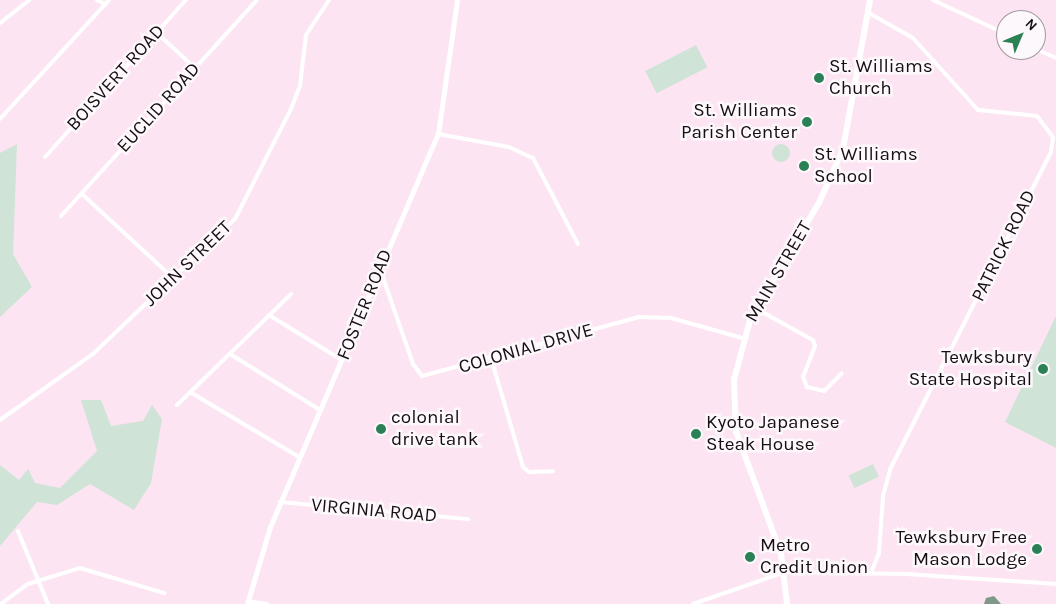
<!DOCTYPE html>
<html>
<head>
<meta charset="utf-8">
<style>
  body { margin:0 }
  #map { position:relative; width:1056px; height:604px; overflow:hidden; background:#fde4f3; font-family:Karla,sans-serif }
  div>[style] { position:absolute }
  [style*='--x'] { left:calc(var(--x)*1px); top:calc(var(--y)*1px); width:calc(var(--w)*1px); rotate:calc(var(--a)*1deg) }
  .green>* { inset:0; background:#cfe3d6; transform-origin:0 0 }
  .round { border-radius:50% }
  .water>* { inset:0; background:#7e9988 }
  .minor>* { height:4px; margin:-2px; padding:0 2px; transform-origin:2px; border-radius:2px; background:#fff }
  .tertiary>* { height:5px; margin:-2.5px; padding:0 2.5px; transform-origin:2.5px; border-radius:2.5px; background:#fff }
  .secondary>* { height:5.5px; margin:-2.75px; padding:0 2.75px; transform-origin:2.75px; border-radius:2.75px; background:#fff }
  .dots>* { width:14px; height:14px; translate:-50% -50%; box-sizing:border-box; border:2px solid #fdf8fb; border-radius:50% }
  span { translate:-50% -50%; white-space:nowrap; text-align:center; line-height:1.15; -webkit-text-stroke:5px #fdf8fb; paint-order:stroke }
  .poi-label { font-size:19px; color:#170e14 }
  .left { translate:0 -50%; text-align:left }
  .right { translate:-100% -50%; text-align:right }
  .street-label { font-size:19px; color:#170e14 }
  .north { position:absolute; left:996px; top:10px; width:50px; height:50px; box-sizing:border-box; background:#fdf8fb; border:1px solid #a19a9f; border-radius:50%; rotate:45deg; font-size:14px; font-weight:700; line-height:20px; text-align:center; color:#170e14 }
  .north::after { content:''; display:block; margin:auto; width:18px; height:22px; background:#2b8155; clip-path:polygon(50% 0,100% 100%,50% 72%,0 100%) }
</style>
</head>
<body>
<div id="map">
  <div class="green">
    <div style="left:696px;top:45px;width:25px;height:57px;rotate:63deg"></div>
    <div style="clip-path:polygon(17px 144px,13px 254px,32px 287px,0 317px,0 153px)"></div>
    <div class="round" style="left:772px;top:144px;width:18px;height:18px"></div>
    <div style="clip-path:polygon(1056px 316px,1056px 448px,1005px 422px)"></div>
    <div style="clip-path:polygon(81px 400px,101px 400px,111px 426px,143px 421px,152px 405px,162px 419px,151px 483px,134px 510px,90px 484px,57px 505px,37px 502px,0 546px,0 465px,19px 480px,28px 469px,35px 483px,60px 488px,97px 451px)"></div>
    <div style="left:873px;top:464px;width:14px;height:27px;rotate:65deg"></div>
  </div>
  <div class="water">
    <div style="clip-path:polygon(994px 596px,1001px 604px,984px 604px,986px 598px)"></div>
  </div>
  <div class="minor">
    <div style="--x:97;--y:0;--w:9;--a:27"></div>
    <div style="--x:933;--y:0;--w:81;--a:25"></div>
    <div style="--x:867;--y:12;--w:53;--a:29.5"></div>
    <div style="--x:913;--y:38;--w:97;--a:47.9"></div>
    <div style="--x:978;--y:110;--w:59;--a:5.8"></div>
    <div style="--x:1037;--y:116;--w:26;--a:53"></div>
    <div style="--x:1053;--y:137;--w:15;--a:98"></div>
    <div style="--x:1051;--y:152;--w:356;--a:116.9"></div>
    <div style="--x:890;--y:470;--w:27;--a:105"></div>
    <div style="--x:883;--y:496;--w:57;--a:94"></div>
    <div style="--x:879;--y:553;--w:22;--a:112"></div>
    <div style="--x:0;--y:23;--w:37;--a:-38"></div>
    <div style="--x:157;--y:33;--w:52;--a:42.6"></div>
    <div style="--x:1036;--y:49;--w:22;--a:24"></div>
    <div style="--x:0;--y:119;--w:161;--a:-47.5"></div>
    <div style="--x:438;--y:134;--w:72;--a:10.4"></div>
    <div style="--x:509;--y:147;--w:26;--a:25"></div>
    <div style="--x:533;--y:158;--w:97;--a:62.4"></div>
    <div style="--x:45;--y:157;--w:211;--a:-48.1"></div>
    <div style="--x:82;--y:194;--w:125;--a:42.7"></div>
    <div style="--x:61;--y:216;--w:292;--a:-47.8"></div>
    <div style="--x:380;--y:269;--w:101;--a:70.8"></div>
    <div style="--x:413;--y:364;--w:15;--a:53"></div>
    <div style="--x:422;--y:376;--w:225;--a:-15.2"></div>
    <div style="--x:639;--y:317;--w:32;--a:2"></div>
    <div style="--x:671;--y:318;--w:74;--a:15.7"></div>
    <div style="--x:755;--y:308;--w:66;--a:28.9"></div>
    <div style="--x:813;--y:340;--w:6;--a:72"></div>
    <div style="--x:815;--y:346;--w:33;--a:111"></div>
    <div style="--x:803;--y:377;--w:11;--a:68"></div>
    <div style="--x:807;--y:387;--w:17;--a:13"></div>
    <div style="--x:824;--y:391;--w:25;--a:-45"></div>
    <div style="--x:269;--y:315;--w:86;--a:31.7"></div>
    <div style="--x:230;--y:354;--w:106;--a:31.9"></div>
    <div style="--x:491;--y:358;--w:114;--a:73.6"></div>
    <div style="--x:523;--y:467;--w:8;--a:40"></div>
    <div style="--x:529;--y:472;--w:24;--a:-2"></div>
    <div style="--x:190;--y:392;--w:127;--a:30.8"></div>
    <div style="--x:177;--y:405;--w:159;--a:-44.2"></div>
    <div style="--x:0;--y:420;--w:114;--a:-35.4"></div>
    <div style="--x:93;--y:354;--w:196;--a:-43.6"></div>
    <div style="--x:235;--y:219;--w:123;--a:-63"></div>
    <div style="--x:291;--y:109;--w:25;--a:-69"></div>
    <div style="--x:300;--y:86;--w:51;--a:-83.3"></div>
    <div style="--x:306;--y:35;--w:42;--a:-56.7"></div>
    <div style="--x:280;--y:502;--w:189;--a:5.2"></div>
    <div style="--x:18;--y:531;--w:79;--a:67.7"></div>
    <div style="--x:248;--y:601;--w:19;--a:9"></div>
    <div style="--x:1;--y:604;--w:34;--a:-37"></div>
    <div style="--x:28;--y:584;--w:54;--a:-17.1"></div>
    <div style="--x:80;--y:568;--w:88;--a:16.6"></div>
    <div style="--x:693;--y:604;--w:97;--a:-19.2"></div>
    <div style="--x:785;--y:572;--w:121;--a:0.9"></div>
    <div style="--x:906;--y:574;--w:150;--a:3.8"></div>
  </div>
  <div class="tertiary">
    <div style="--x:247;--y:604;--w:80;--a:-73.4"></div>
    <div style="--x:270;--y:527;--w:427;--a:-66.9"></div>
    <div style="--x:438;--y:134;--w:135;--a:-81.9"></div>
  </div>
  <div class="secondary">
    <div style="--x:787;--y:604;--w:50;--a:-96.8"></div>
    <div style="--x:781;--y:554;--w:130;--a:-110.2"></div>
    <div style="--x:736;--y:432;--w:52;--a:-92.2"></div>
    <div style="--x:734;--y:380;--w:65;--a:-74.9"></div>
    <div style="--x:751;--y:317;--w:133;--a:-59.2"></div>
    <div style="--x:819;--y:203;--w:59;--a:-66"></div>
    <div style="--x:843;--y:149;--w:151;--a:-79.7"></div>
  </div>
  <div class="dots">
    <div style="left:819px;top:78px;background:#2b8155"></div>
    <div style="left:807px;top:122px;background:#2b8155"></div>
    <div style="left:804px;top:166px;background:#2b8155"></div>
    <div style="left:1043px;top:369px;background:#2b8155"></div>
    <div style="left:381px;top:429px;background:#2b8155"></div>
    <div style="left:696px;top:434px;background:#2b8155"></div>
    <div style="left:1037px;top:549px;background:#2b8155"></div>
    <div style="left:750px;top:557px;background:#2b8155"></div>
  </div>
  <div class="poi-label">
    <span class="left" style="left:829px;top:78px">St. Williams<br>Church</span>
    <span class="right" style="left:797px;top:122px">St. Williams<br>Parish Center</span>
    <span class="left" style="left:814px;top:166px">St. Williams<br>School</span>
    <span class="right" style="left:1032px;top:369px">Tewksbury<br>State Hospital</span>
    <span class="left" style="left:391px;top:429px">colonial<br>drive tank</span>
    <span class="left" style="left:706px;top:434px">Kyoto Japanese<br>Steak House</span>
    <span class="right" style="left:1027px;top:549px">Tewksbury Free<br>Mason Lodge</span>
    <span class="left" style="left:760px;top:557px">Metro<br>Credit Union</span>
  </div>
  <div class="street-label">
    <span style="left:116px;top:78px;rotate:-48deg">BOISVERT ROAD</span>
    <span style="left:159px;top:108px;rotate:-48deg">EUCLID ROAD</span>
    <span style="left:1004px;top:246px;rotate:-64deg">PATRICK ROAD</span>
    <span style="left:188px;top:264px;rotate:-44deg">JOHN STREET</span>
    <span style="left:779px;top:272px;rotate:-60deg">MAIN STREET</span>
    <span style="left:365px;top:305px;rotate:-68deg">FOSTER ROAD</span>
    <span style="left:526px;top:349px;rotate:-16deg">COLONIAL DRIVE</span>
    <span style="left:374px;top:511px;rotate:5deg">VIRGINIA ROAD</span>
  </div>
  <div class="north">N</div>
</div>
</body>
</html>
